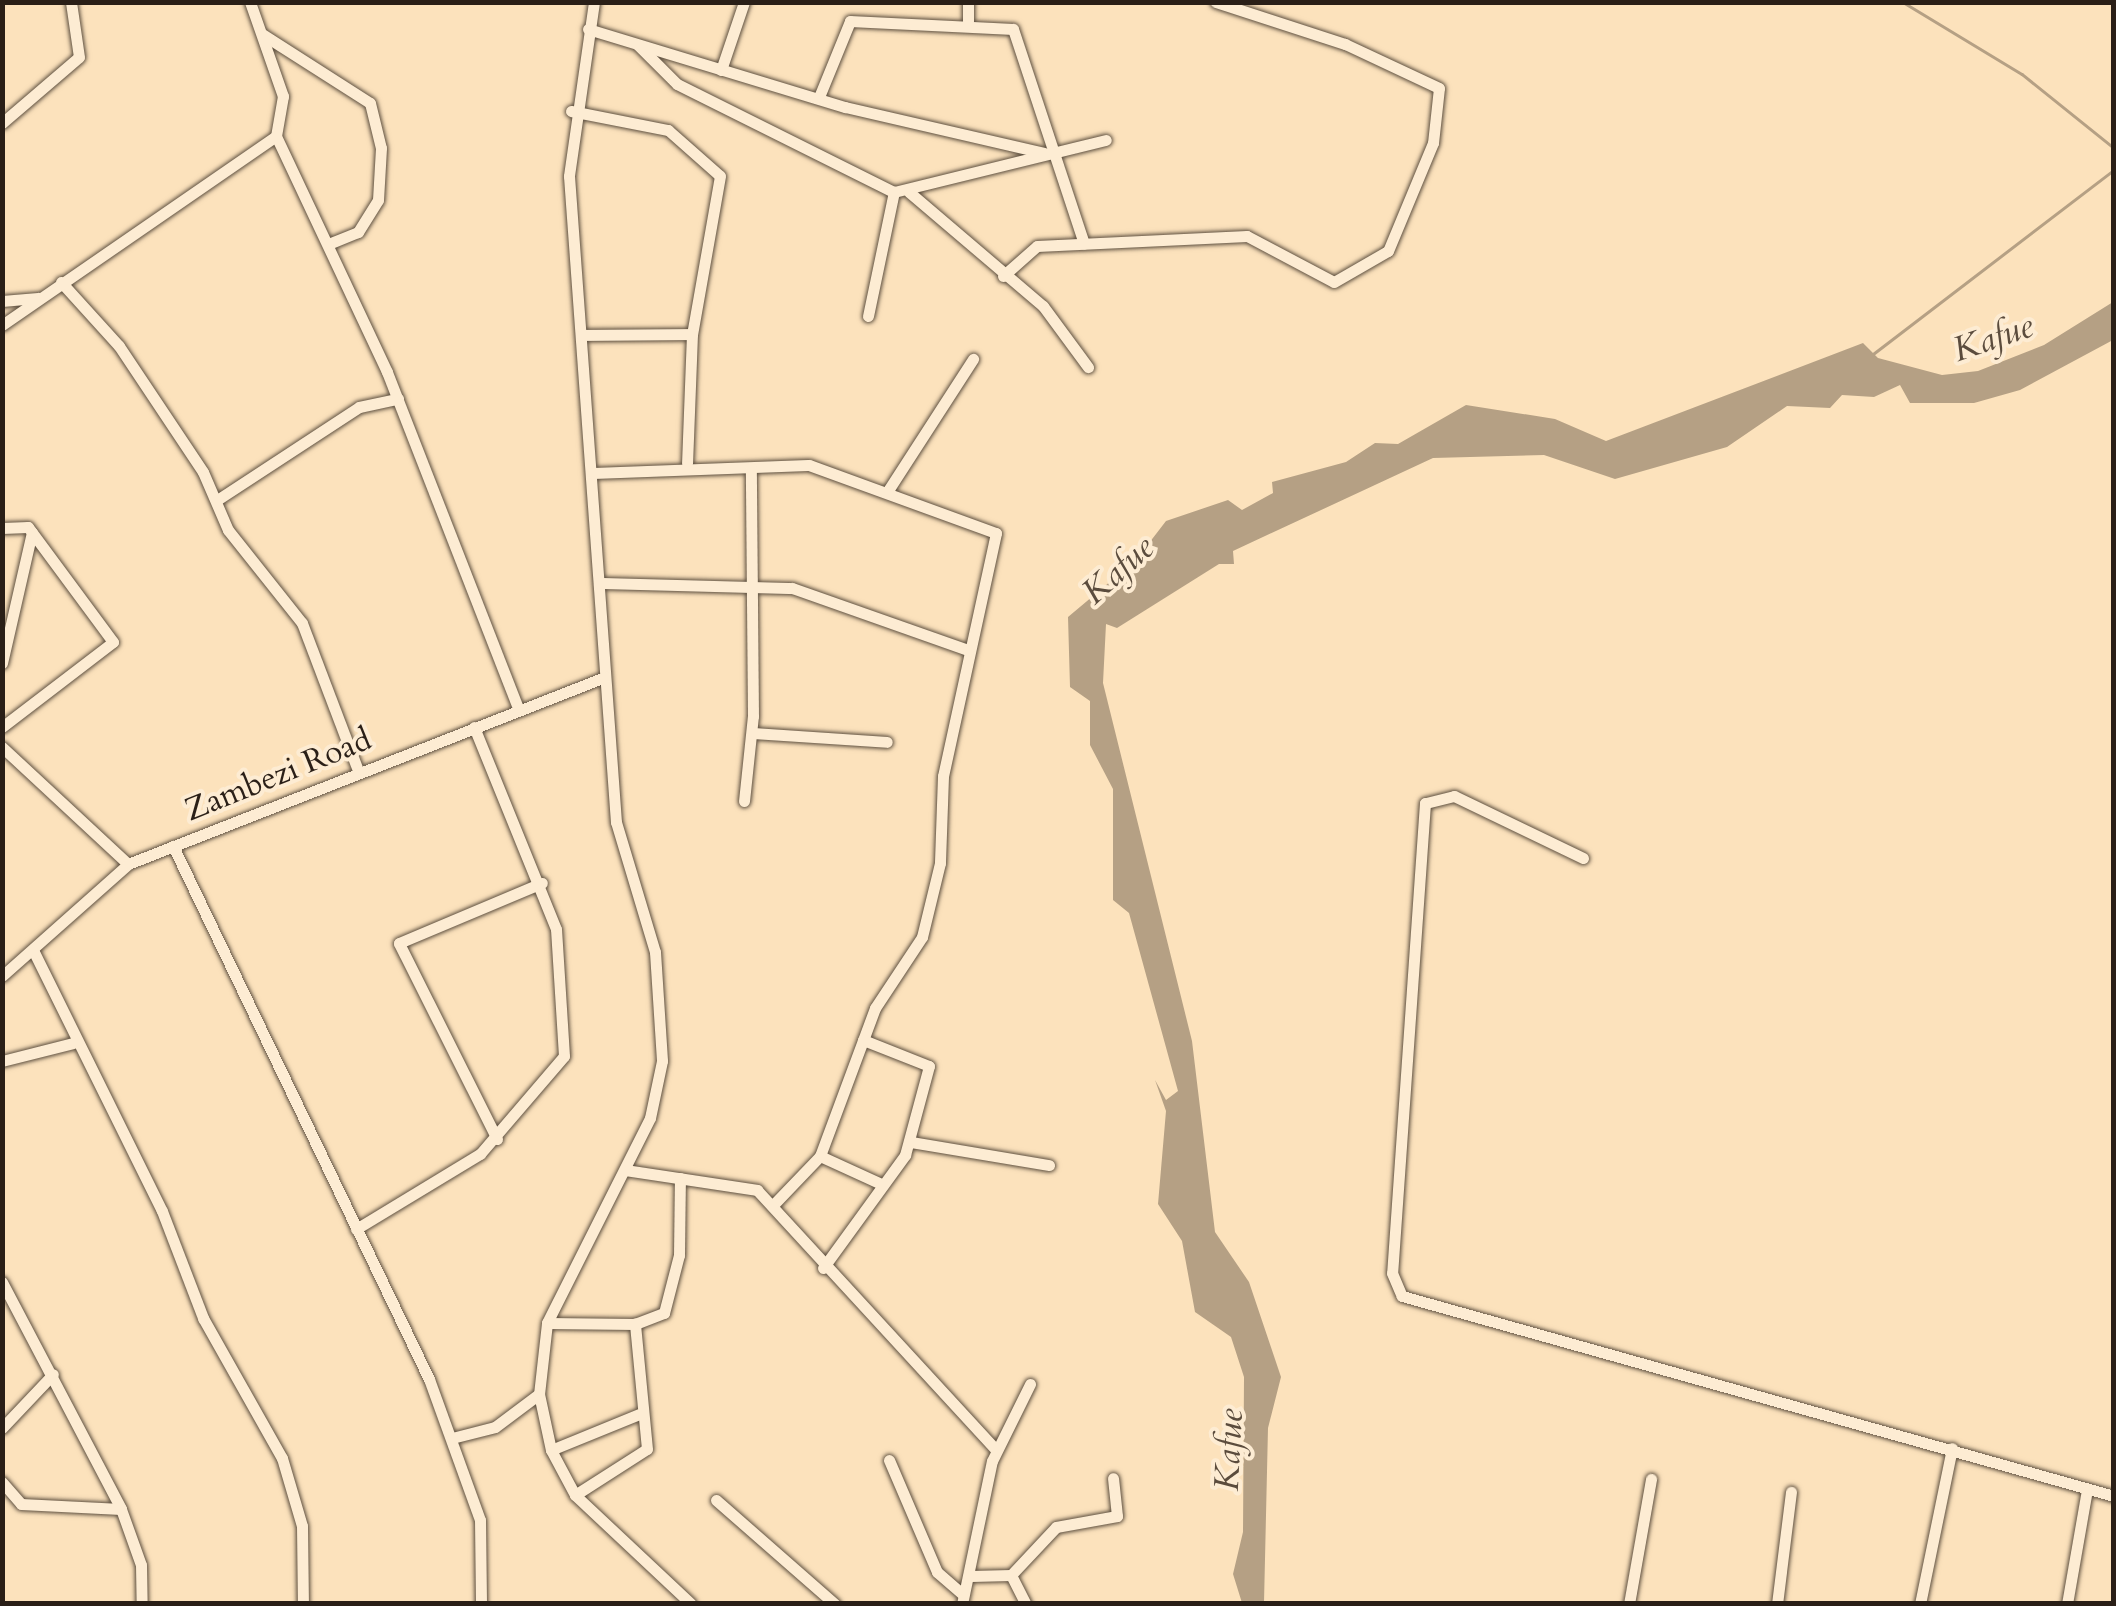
<!DOCTYPE html>
<html>
<head>
<meta charset="utf-8">
<style>
  body { margin:0 }
  #map { position:relative; width:2116px; height:1606px; overflow:hidden; background:#fce2bc; font-family:Cardo,serif }
  div>[style] { position:absolute }
  [style*='--x'] { left:calc(var(--x)*1px); top:calc(var(--y)*1px); width:calc(var(--w)*1px); rotate:calc(var(--a)*1deg) }
  .water>* { inset:0; background:#b5a084 }
  .stream>* { height:2.5px; margin:-1.25px; padding:0 1.25px; transform-origin:1.25px; border-radius:1.25px; background:#b5a084 }
  .roads { filter:drop-shadow(0 0 2px #5e5040) drop-shadow(0 0 2px #5e5040) }
  .minor>* { height:11px; margin:-5.5px; padding:0 5.5px; transform-origin:5.5px; border-radius:5.5px; background:#fdecd3 }
  span { translate:-50% -50%; white-space:nowrap; text-align:center; line-height:1.15; -webkit-text-stroke:8px #fdecd3; paint-order:stroke }
  .street-label { font-size:32px; color:#2a1f17 }
  .water-label { font-size:35px; color:#5b4c3d; font-style:italic }
  .frame { position:absolute; inset:0; border:5px solid #2a1f17; pointer-events:none }
</style>
</head>
<body>
<div id="map">
  <div class="water">
    <div style="clip-path:polygon(2113px 302px,2113px 340px,2020px 390px,1974px 403px,1910px 403px,1900px 385px,1874px 397px,1842px 395px,1830px 408px,1787px 406px,1727px 447px,1615px 479px,1544px 455px,1433px 458px,1233px 551px,1234px 564px,1219px 564px,1117px 628px,1106px 624px,1103px 683px,1192px 1041px,1215px 1232px,1249px 1282px,1281px 1377px,1268px 1428px,1264px 1603px,1242px 1603px,1233px 1574px,1243px 1532px,1244px 1377px,1231px 1337px,1195px 1312px,1182px 1241px,1158px 1204px,1166px 1111px,1155px 1080px,1166px 1100px,1178px 1091px,1129px 913px,1113px 900px,1113px 789px,1090px 745px,1090px 701px,1070px 687px,1068px 617px,1136px 560px,1166px 521px,1228px 500px,1242px 510px,1273px 493px,1272px 482px,1346px 462px,1375px 443px,1398px 444px,1466px 405px,1555px 419px,1606px 441px,1863px 343px,1878px 358px,1942px 375px,1978px 371px,2044px 345px)"></div>
  </div>
  <div class="stream">
    <div style="--x:1903;--y:2;--w:139;--a:31.2"></div>
    <div style="--x:2022;--y:74;--w:118;--a:38.8"></div>
    <div style="--x:1873;--y:354;--w:303;--a:-37.4"></div>
  </div>
  <div class="roads">
    <div class="minor">
      <div style="--x:250;--y:2;--w:100;--a:70.7"></div>
      <div style="--x:283;--y:96;--w:41;--a:99.9"></div>
      <div style="--x:276;--y:136;--w:261;--a:64.8"></div>
      <div style="--x:387;--y:372;--w:363;--a:68.7"></div>
      <div style="--x:594;--y:2;--w:176;--a:98.2"></div>
      <div style="--x:569;--y:176;--w:648;--a:85.84"></div>
      <div style="--x:616;--y:822;--w:136;--a:73.3"></div>
      <div style="--x:655;--y:952;--w:109;--a:86.3"></div>
      <div style="--x:662;--y:1061;--w:58;--a:101.9"></div>
      <div style="--x:650;--y:1118;--w:229;--a:116.7"></div>
      <div style="--x:547;--y:1323;--w:71;--a:96.4"></div>
      <div style="--x:539;--y:1394;--w:57;--a:77.9"></div>
      <div style="--x:551;--y:1450;--w:51;--a:61.9"></div>
      <div style="--x:575;--y:1495;--w:159;--a:43.2"></div>
      <div style="--x:968;--y:21;--w:19;--a:-90"></div>
      <div style="--x:588;--y:29;--w:269;--a:16.9"></div>
      <div style="--x:845;--y:107;--w:204;--a:13"></div>
      <div style="--x:262;--y:34;--w:128;--a:32.6"></div>
      <div style="--x:370;--y:103;--w:46;--a:76.3"></div>
      <div style="--x:381;--y:148;--w:52;--a:93.3"></div>
      <div style="--x:378;--y:200;--w:38;--a:122"></div>
      <div style="--x:358;--y:232;--w:31;--a:158"></div>
      <div style="--x:638;--y:45;--w:55;--a:45"></div>
      <div style="--x:677;--y:84;--w:242;--a:26.5"></div>
      <div style="--x:894;--y:192;--w:218;--a:-13.8"></div>
      <div style="--x:721;--y:70;--w:72;--a:-71.3"></div>
      <div style="--x:819;--y:97;--w:82;--a:-67.8"></div>
      <div style="--x:850;--y:21;--w:163;--a:2.8"></div>
      <div style="--x:1013;--y:29;--w:226;--a:71.7"></div>
      <div style="--x:571;--y:111;--w:99;--a:11.1"></div>
      <div style="--x:668;--y:130;--w:69;--a:41.5"></div>
      <div style="--x:720;--y:176;--w:160;--a:100"></div>
      <div style="--x:692;--y:334;--w:129;--a:92.2"></div>
      <div style="--x:2;--y:123;--w:101;--a:-40.6"></div>
      <div style="--x:79;--y:57;--w:56;--a:-98.3"></div>
      <div style="--x:909;--y:192;--w:176;--a:40.4"></div>
      <div style="--x:1043;--y:306;--w:76;--a:53.6"></div>
      <div style="--x:1003;--y:276;--w:45;--a:-41.4"></div>
      <div style="--x:1037;--y:246;--w:210;--a:-2.7"></div>
      <div style="--x:1247;--y:236;--w:98;--a:27.9"></div>
      <div style="--x:1334;--y:282;--w:62;--a:-29.9"></div>
      <div style="--x:1388;--y:251;--w:117;--a:-67.4"></div>
      <div style="--x:1433;--y:143;--w:55;--a:-83.8"></div>
      <div style="--x:1439;--y:88;--w:104;--a:-154.9"></div>
      <div style="--x:1345;--y:44;--w:136;--a:-162"></div>
      <div style="--x:61;--y:282;--w:86;--a:47.8"></div>
      <div style="--x:119;--y:346;--w:151;--a:56.3"></div>
      <div style="--x:203;--y:472;--w:63;--a:66.7"></div>
      <div style="--x:228;--y:530;--w:119;--a:51.5"></div>
      <div style="--x:302;--y:623;--w:160;--a:69.2"></div>
      <div style="--x:2;--y:301;--w:36;--a:-5"></div>
      <div style="--x:868;--y:316;--w:127;--a:-78.2"></div>
      <div style="--x:2;--y:325;--w:333;--a:-34.6"></div>
      <div style="--x:582;--y:335;--w:110;--a:-0.5"></div>
      <div style="--x:592;--y:473;--w:217;--a:-2.1"></div>
      <div style="--x:809;--y:465;--w:199;--a:20"></div>
      <div style="--x:996;--y:533;--w:249;--a:102.3"></div>
      <div style="--x:943;--y:776;--w:87;--a:92"></div>
      <div style="--x:940;--y:863;--w:76;--a:103.7"></div>
      <div style="--x:922;--y:937;--w:85;--a:123.5"></div>
      <div style="--x:875;--y:1008;--w:158;--a:110.4"></div>
      <div style="--x:820;--y:1156;--w:68;--a:133.8"></div>
      <div style="--x:889;--y:489;--w:155;--a:-57.1"></div>
      <div style="--x:217;--y:500;--w:170;--a:-33.2"></div>
      <div style="--x:359;--y:407;--w:40;--a:-12"></div>
      <div style="--x:2;--y:528;--w:26;--a:-2"></div>
      <div style="--x:28;--y:527;--w:143;--a:53.5"></div>
      <div style="--x:113;--y:642;--w:140;--a:142.6"></div>
      <div style="--x:599;--y:583;--w:193;--a:1.5"></div>
      <div style="--x:792;--y:588;--w:187;--a:19.4"></div>
      <div style="--x:2;--y:663;--w:134;--a:-77.1"></div>
      <div style="--x:753;--y:733;--w:134;--a:3.8"></div>
      <div style="--x:2;--y:747;--w:172;--a:42.9"></div>
      <div style="--x:744;--y:801;--w:85;--a:-84"></div>
      <div style="--x:753;--y:716;--w:248;--a:-90.5"></div>
      <div style="--x:173;--y:846;--w:591;--a:64.35"></div>
      <div style="--x:429;--y:1379;--w:150;--a:70.1"></div>
      <div style="--x:480;--y:1520;--w:84;--a:89.3"></div>
      <div style="--x:1583;--y:858;--w:143;--a:-154.3"></div>
      <div style="--x:1454;--y:796;--w:30;--a:166"></div>
      <div style="--x:1425;--y:803;--w:471;--a:94"></div>
      <div style="--x:1392;--y:1273;--w:25;--a:67"></div>
      <div style="--x:1402;--y:1296;--w:740;--a:15.69"></div>
      <div style="--x:33;--y:950;--w:291;--a:63.7"></div>
      <div style="--x:162;--y:1211;--w:115;--a:69"></div>
      <div style="--x:203;--y:1318;--w:161;--a:60.6"></div>
      <div style="--x:282;--y:1458;--w:71;--a:73.6"></div>
      <div style="--x:302;--y:1526;--w:78;--a:89.3"></div>
      <div style="--x:2;--y:976;--w:169;--a:-41.6"></div>
      <div style="--x:128;--y:864;--w:512;--a:-21.41"></div>
      <div style="--x:2;--y:1061;--w:73;--a:-14.2"></div>
      <div style="--x:497;--y:1139;--w:219;--a:-116.6"></div>
      <div style="--x:399;--y:943;--w:155;--a:-22.8"></div>
      <div style="--x:911;--y:1142;--w:140;--a:9.5"></div>
      <div style="--x:820;--y:1156;--w:65;--a:24.6"></div>
      <div style="--x:625;--y:1170;--w:134;--a:8.6"></div>
      <div style="--x:757;--y:1190;--w:353;--a:47.4"></div>
      <div style="--x:356;--y:1229;--w:145;--a:-31.2"></div>
      <div style="--x:480;--y:1154;--w:129;--a:-49.4"></div>
      <div style="--x:564;--y:1056;--w:127;--a:-93.6"></div>
      <div style="--x:556;--y:929;--w:218;--a:-112.1"></div>
      <div style="--x:823;--y:1268;--w:140;--a:-54"></div>
      <div style="--x:905;--y:1155;--w:92;--a:-74.9"></div>
      <div style="--x:929;--y:1066;--w:71;--a:-158.5"></div>
      <div style="--x:2;--y:1282;--w:256;--a:62.3"></div>
      <div style="--x:121;--y:1509;--w:59;--a:70.3"></div>
      <div style="--x:141;--y:1565;--w:39;--a:89"></div>
      <div style="--x:547;--y:1323;--w:88;--a:0.7"></div>
      <div style="--x:635;--y:1324;--w:31;--a:-21"></div>
      <div style="--x:664;--y:1313;--w:60;--a:-75.5"></div>
      <div style="--x:679;--y:1255;--w:77;--a:-89.3"></div>
      <div style="--x:2;--y:1428;--w:74;--a:-46.6"></div>
      <div style="--x:452;--y:1438;--w:44;--a:-14.3"></div>
      <div style="--x:495;--y:1427;--w:55;--a:-36.9"></div>
      <div style="--x:551;--y:1450;--w:95;--a:-22.2"></div>
      <div style="--x:889;--y:1460;--w:122;--a:66.8"></div>
      <div style="--x:937;--y:1572;--w:33;--a:41"></div>
      <div style="--x:2;--y:1482;--w:29;--a:49"></div>
      <div style="--x:21;--y:1504;--w:100;--a:2.9"></div>
      <div style="--x:575;--y:1495;--w:85;--a:-32.6"></div>
      <div style="--x:647;--y:1449;--w:126;--a:-95.5"></div>
      <div style="--x:716;--y:1500;--w:158;--a:41.2"></div>
      <div style="--x:1011;--y:1575;--w:66;--a:-46.8"></div>
      <div style="--x:1056;--y:1527;--w:62;--a:-10.2"></div>
      <div style="--x:1117;--y:1516;--w:38;--a:-96"></div>
      <div style="--x:971;--y:1576;--w:40;--a:-1.4"></div>
      <div style="--x:1011;--y:1575;--w:33;--a:63"></div>
      <div style="--x:962;--y:1604;--w:146;--a:-78.2"></div>
      <div style="--x:992;--y:1461;--w:86;--a:-63.7"></div>
      <div style="--x:1629;--y:1604;--w:127;--a:-80"></div>
      <div style="--x:1777;--y:1604;--w:113;--a:-82.9"></div>
      <div style="--x:1920;--y:1604;--w:159;--a:-78.4"></div>
      <div style="--x:2067;--y:1604;--w:117;--a:-80.1"></div>
    </div>
  </div>
  <div class="street-label">
    <span style="left:278px;top:775px;rotate:-22deg">Zambezi Road</span>
  </div>
  <div class="water-label">
    <span style="left:1993px;top:338px;rotate:-19deg">Kafue</span>
    <span style="left:1118px;top:570px;rotate:-42deg">Kafue</span>
    <span style="left:1229px;top:1450px;rotate:-87deg">Kafue</span>
  </div>
  <div class="frame"></div>
</div>
</body>
</html>
